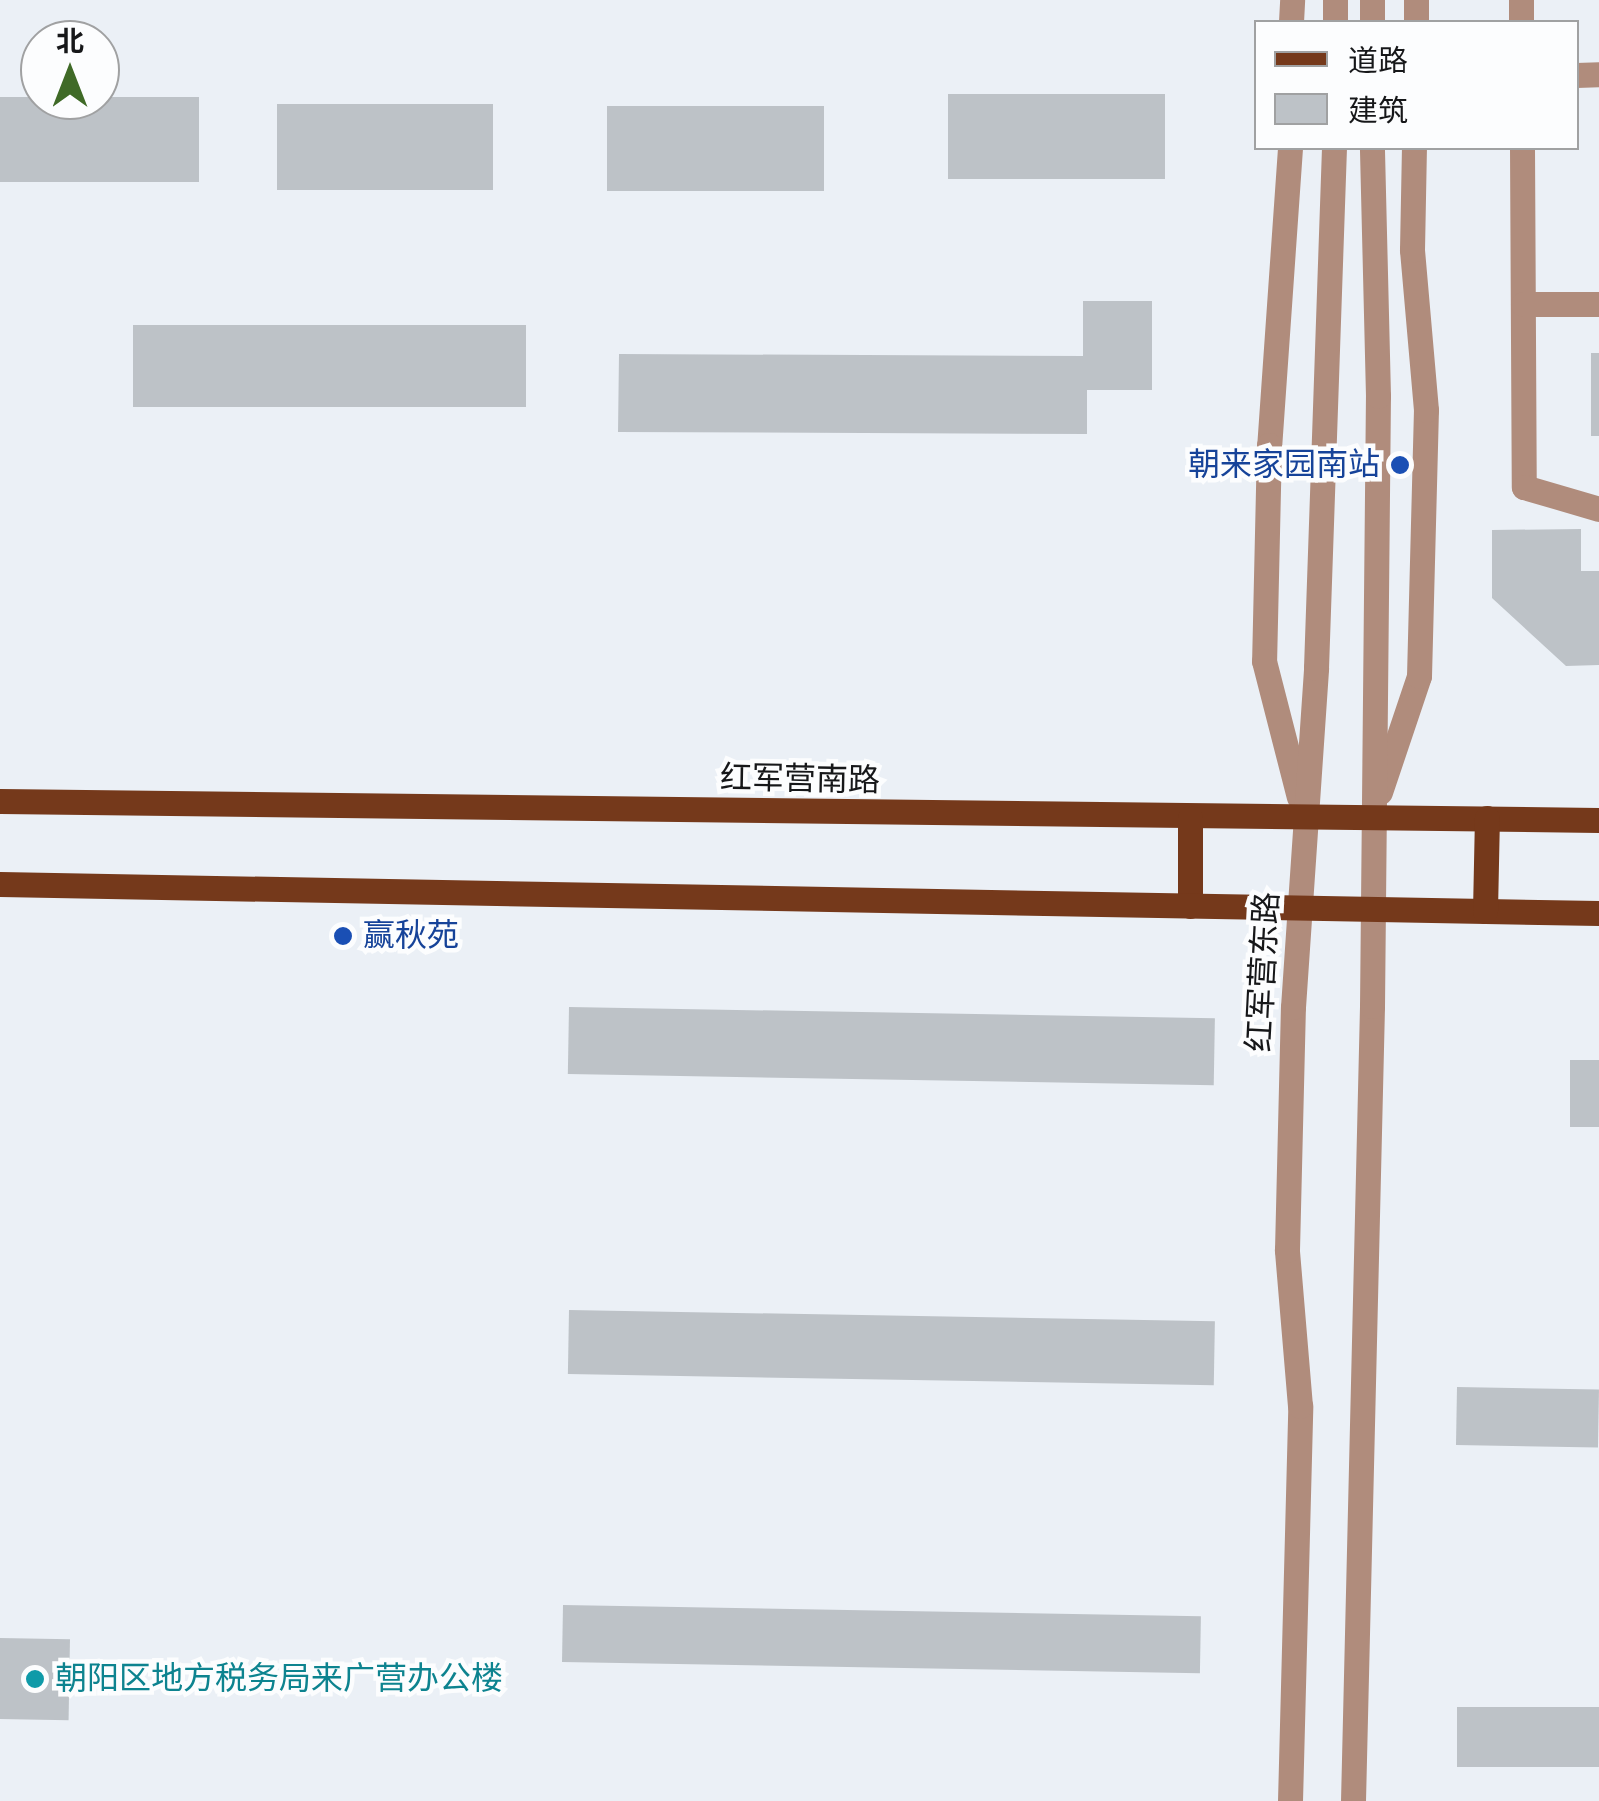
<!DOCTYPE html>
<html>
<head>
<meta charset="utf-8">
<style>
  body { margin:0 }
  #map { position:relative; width:1599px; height:1801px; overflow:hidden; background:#ebf0f6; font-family:"Nunito Sans","Noto Sans SC",sans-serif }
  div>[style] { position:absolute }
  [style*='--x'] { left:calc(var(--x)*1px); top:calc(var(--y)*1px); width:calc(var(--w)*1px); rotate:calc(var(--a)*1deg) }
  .building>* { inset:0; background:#bdc2c7; transform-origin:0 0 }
  .minor>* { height:25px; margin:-12.5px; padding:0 12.5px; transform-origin:12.5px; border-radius:12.5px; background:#b08c7c }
  .major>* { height:25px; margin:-12.5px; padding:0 12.5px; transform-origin:12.5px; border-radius:12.5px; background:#75391b }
  .dots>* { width:28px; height:28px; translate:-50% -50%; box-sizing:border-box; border:5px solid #fcfdfe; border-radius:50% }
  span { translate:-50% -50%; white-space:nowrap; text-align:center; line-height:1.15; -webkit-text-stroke:9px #fcfdfe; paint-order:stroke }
  .transit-label { font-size:32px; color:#164399 }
  .right { translate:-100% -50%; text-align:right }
  .left { translate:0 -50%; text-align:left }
  .street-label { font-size:32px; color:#161719 }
  .culture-label { font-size:32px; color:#0d838f }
  .legend { position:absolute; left:1254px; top:20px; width:325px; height:130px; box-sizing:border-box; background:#fcfdfe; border:2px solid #a0a1a2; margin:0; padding:12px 18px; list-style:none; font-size:30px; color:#161719 }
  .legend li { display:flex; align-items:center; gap:20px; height:50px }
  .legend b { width:50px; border:2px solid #a0a1a2 }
  .north { position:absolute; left:20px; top:20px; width:100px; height:100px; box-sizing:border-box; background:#fcfdfe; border:2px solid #a0a1a2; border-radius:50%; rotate:0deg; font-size:28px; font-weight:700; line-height:40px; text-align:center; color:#161719 }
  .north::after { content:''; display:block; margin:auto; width:35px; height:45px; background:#3f6a27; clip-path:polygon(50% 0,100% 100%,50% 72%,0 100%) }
</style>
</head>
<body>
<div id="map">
  <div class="building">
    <div style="left:948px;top:94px;width:217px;height:85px"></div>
    <div style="left:0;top:97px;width:199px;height:85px"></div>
    <div style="left:277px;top:104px;width:216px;height:86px"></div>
    <div style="left:607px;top:106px;width:217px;height:85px"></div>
    <div style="clip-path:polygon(1083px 301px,1152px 301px,1152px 390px,1087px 390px,1087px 434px,618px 432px,619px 354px,1083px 356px)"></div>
    <div style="left:133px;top:325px;width:393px;height:82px"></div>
    <div style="left:1599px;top:353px;width:83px;height:8px;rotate:90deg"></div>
    <div style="clip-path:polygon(1581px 529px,1581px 571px,1599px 571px,1599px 665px,1566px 666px,1492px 598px,1492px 530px)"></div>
    <div style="left:569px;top:1007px;width:646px;height:67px;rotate:1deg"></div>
    <div style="left:1570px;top:1060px;width:29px;height:67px"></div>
    <div style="left:569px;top:1310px;width:646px;height:64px;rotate:1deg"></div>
    <div style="left:1457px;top:1387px;width:142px;height:58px;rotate:1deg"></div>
    <div style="left:563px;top:1605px;width:638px;height:57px;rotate:1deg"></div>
    <div style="left:0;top:1638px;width:70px;height:81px;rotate:1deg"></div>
    <div style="left:1457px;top:1707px;width:142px;height:60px"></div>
  </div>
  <div class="minor">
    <div style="--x:1521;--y:0;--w:22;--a:90"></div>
    <div style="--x:1291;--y:22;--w:22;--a:-87"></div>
    <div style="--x:1335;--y:22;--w:22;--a:-90"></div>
    <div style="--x:1372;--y:22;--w:22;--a:-90"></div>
    <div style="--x:1416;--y:22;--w:22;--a:-90"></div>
    <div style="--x:1576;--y:75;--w:23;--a:-2"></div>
    <div style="--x:1290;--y:148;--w:298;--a:94"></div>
    <div style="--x:1269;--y:445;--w:216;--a:91.3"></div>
    <div style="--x:1264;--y:661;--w:140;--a:75.6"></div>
    <div style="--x:1522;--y:148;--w:339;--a:89.7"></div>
    <div style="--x:1524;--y:487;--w:78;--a:16.3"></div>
    <div style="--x:1523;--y:304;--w:76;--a:0"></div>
    <div style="--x:1380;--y:792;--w:122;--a:-71.4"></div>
    <div style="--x:1419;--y:676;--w:266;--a:-88.5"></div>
    <div style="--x:1426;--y:410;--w:161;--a:-95"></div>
    <div style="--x:1412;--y:250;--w:102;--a:-88.9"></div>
    <div style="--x:1290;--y:1801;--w:395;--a:-88.5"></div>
    <div style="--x:1300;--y:1406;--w:157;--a:-94.8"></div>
    <div style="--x:1287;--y:1250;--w:243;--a:-88.6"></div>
    <div style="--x:1293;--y:1007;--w:340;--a:-86.1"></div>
    <div style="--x:1316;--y:668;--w:520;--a:-88.02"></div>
    <div style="--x:1353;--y:1801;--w:795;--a:-88.63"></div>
    <div style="--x:1372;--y:1006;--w:610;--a:-89.44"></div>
    <div style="--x:1378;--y:396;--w:248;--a:-91.4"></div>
  </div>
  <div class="major">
    <div style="--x:0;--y:801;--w:1599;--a:0.68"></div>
    <div style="--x:1190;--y:818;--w:88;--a:90"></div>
    <div style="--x:0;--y:884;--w:1599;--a:1.04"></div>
    <div style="--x:1485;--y:911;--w:93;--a:-88.8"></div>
  </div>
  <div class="dots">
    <div style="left:1400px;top:465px;background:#1a4fb4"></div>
    <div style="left:343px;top:936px;background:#1a4fb4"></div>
    <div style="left:35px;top:1679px;background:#0f9aa8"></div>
  </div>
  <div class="transit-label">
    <span class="right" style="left:1380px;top:465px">朝来家园南站</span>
    <span class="left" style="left:363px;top:936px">赢秋苑</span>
  </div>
  <div class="street-label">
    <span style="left:800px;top:780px;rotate:1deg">红军营南路</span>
    <span style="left:1264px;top:972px;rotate:-87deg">红军营东路</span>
  </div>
  <div class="culture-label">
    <span class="left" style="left:55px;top:1679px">朝阳区地方税务局来广营办公楼</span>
  </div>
  <ul class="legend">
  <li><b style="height:12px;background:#75391b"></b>道路</li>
  <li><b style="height:28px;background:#bdc2c7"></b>建筑</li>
  </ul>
  <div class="north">北</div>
</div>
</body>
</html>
